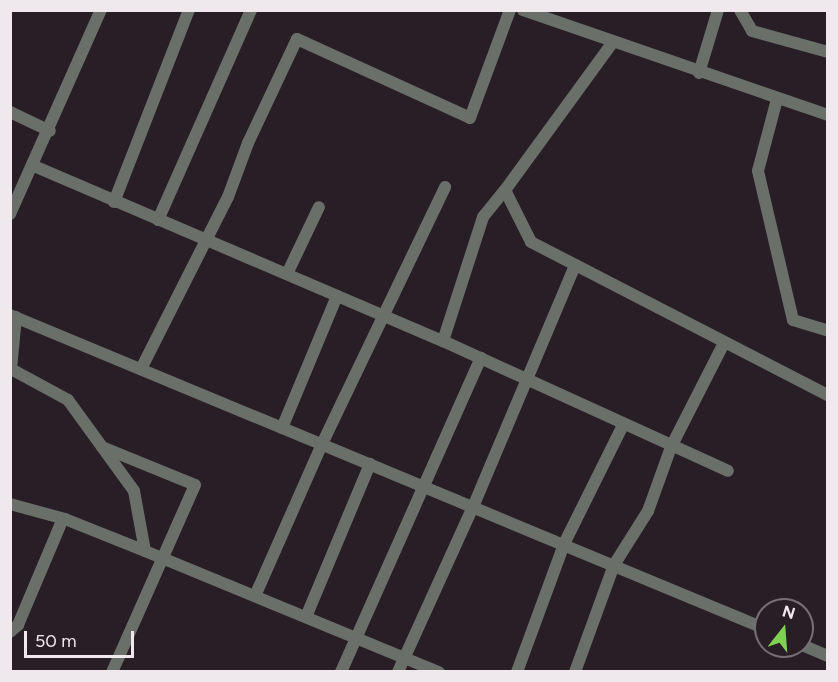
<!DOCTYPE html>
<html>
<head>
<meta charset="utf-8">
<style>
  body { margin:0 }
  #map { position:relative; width:838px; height:682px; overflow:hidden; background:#281e25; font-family:Figtree,sans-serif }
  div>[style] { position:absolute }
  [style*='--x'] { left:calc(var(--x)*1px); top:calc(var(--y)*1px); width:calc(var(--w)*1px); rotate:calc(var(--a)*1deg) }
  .minor>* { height:12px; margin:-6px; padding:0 6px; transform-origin:6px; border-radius:6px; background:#6b6f6a }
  span { translate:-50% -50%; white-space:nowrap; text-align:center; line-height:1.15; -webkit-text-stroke:6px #281e25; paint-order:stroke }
  .frame { position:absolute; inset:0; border:12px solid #efe8ed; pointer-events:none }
  .north { position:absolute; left:754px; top:598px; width:60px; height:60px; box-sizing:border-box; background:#281e25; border:2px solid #786f75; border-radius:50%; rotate:17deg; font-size:16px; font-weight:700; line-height:24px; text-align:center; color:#efe8ed }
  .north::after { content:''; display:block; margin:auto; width:21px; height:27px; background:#80d051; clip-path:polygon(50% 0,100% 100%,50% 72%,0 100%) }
  .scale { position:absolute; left:24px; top:631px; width:110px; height:27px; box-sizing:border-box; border:3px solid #efe8ed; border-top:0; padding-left:8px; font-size:18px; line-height:21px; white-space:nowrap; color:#efe8ed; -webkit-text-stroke:4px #281e25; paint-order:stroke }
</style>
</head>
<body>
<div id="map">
  <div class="minor">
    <div style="--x:523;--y:10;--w:323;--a:19"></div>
    <div style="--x:740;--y:10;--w:24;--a:60"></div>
    <div style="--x:752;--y:31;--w:79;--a:15.4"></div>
    <div style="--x:613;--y:42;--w:183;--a:126.1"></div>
    <div style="--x:505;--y:190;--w:58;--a:63.4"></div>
    <div style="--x:531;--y:242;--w:334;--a:27.3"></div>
    <div style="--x:699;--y:73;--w:66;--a:-73.2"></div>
    <div style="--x:777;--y:99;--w:74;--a:104.8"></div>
    <div style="--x:758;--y:171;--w:153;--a:76.8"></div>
    <div style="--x:793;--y:320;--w:37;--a:17"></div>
    <div style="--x:10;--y:112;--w:44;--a:25.4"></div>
    <div style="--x:34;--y:166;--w:445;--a:23.2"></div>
    <div style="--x:443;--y:341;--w:130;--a:-72.1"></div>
    <div style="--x:483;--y:217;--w:35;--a:-51"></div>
    <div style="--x:114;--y:202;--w:206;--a:-68.7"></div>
    <div style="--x:10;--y:214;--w:223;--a:-66"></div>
    <div style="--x:158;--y:220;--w:230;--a:-66.1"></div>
    <div style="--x:287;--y:274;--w:74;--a:-64.5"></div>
    <div style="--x:10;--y:315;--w:819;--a:22.56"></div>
    <div style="--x:16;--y:317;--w:52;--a:95.5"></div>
    <div style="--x:11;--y:369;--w:65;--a:28.5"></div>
    <div style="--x:68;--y:400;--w:112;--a:54"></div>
    <div style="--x:134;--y:491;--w:61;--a:79.6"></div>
    <div style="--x:145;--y:551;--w:318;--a:22.4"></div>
    <div style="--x:443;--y:341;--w:313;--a:24.5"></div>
    <div style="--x:141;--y:369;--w:193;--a:-63.2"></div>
    <div style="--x:228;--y:197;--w:58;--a:-69.7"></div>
    <div style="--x:248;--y:143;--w:115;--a:-64.8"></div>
    <div style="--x:297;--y:39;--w:190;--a:24.5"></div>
    <div style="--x:470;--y:118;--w:115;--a:-69.7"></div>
    <div style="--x:282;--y:428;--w:143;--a:-67.4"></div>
    <div style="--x:102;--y:447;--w:100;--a:22.2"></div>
    <div style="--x:195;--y:485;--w:205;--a:113.9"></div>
    <div style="--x:10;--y:504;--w:57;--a:15.3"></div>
    <div style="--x:65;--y:519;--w:86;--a:21.8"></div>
    <div style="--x:255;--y:596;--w:166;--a:-66.2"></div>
    <div style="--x:322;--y:444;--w:285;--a:-64.4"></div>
    <div style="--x:306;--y:617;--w:166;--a:-67.3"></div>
    <div style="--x:10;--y:632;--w:11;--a:-41"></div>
    <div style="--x:18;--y:625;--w:113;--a:-67.1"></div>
    <div style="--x:802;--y:645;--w:28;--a:23"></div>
    <div style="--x:341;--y:672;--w:344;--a:-66"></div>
    <div style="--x:398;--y:672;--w:181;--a:-65.6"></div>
    <div style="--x:473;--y:507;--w:263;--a:-67.1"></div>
    <div style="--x:517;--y:672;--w:136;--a:-69.8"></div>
    <div style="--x:564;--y:544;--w:133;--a:-63.6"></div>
    <div style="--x:575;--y:672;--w:114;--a:-70"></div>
    <div style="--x:614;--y:565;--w:64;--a:-57.8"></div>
    <div style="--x:648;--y:511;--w:68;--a:-70.2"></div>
    <div style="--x:671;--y:447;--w:117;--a:-63"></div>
  </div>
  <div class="frame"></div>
  <div class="north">N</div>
  <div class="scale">50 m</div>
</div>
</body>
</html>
